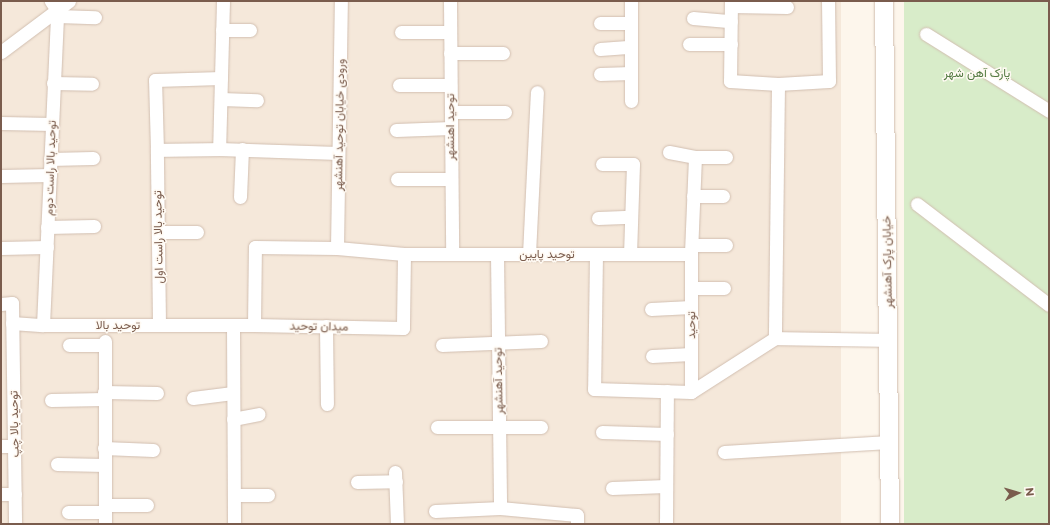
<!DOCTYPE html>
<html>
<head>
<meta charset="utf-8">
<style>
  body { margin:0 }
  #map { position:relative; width:1050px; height:525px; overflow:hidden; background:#fdf6ec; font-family:Montserrat,Vazirmatn,sans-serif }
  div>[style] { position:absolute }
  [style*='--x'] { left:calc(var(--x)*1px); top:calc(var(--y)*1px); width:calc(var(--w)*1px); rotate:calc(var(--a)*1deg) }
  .residential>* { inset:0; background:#f5e8da; transform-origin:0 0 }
  .green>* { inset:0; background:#d8ecc9; transform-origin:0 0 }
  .roads { filter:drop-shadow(0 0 1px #d1beb0) drop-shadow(0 0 1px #d1beb0) }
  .street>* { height:13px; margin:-6.5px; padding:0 6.5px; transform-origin:6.5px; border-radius:6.5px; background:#fff }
  .secondary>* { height:18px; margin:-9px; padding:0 9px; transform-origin:9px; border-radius:9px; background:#fff }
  span { translate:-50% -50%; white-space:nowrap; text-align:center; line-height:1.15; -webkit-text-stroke:3px #fffaf3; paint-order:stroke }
  .park-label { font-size:12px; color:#537a41 }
  .street-label { font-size:12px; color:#7a5c4d }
  .frame { position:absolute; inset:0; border:2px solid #7a5c4d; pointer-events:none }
  .north { position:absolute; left:998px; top:473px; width:40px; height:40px; -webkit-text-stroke:3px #fffaf3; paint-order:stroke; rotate:85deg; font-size:11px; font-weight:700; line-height:16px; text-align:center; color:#7a5c4d }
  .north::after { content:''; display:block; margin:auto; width:14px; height:18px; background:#7a5c4d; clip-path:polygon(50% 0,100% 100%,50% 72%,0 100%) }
</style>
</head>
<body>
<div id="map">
  <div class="residential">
    <div style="left:1px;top:1px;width:840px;height:523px"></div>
  </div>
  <div class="green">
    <div style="left:904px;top:1px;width:145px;height:523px"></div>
  </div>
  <div class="roads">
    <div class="street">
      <div style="--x:223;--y:1;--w:148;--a:91.5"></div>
      <div style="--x:219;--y:149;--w:119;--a:1.9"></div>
      <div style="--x:450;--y:1;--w:253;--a:89.5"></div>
      <div style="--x:631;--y:1;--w:100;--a:90"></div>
      <div style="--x:731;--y:1;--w:80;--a:90.7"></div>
      <div style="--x:730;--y:81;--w:48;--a:3.6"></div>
      <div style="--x:778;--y:84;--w:51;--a:-3.4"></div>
      <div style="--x:829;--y:81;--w:80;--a:-90.7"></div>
      <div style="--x:731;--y:6;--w:56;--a:1"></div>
      <div style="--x:57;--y:16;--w:38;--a:2"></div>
      <div style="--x:693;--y:18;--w:38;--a:5"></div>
      <div style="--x:600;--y:23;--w:31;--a:0"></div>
      <div style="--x:222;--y:30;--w:28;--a:0"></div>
      <div style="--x:401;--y:32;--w:49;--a:0"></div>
      <div style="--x:926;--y:34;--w:145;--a:32"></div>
      <div style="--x:689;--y:44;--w:42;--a:0"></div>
      <div style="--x:600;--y:49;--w:31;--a:-4"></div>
      <div style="--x:1;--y:52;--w:85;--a:-36.9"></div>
      <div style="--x:450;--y:53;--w:53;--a:0"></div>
      <div style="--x:600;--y:74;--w:31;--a:-2"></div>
      <div style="--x:53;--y:83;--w:39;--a:1"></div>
      <div style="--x:778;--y:84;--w:254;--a:90.7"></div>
      <div style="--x:775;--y:338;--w:113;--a:1"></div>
      <div style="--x:399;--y:85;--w:51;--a:0"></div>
      <div style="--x:221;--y:99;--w:36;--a:2"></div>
      <div style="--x:451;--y:112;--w:54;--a:0"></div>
      <div style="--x:1;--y:123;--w:51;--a:1.1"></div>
      <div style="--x:396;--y:130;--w:55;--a:-2.1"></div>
      <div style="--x:157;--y:150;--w:70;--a:-91.6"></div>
      <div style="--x:155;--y:80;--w:66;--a:-1.7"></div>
      <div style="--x:669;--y:152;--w:26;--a:11"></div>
      <div style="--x:695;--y:157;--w:31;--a:0"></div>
      <div style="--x:695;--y:157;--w:97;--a:92.4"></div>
      <div style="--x:691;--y:254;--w:138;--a:90"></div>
      <div style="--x:691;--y:392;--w:100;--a:-32.7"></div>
      <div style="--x:50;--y:159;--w:43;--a:-1.3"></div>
      <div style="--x:602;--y:164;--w:31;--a:0"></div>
      <div style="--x:633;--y:164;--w:90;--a:91.9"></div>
      <div style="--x:1;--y:176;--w:49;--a:-1.2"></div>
      <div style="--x:397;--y:179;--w:53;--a:0"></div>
      <div style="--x:693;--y:196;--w:30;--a:0"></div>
      <div style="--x:240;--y:197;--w:48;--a:-87.6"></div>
      <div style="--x:917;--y:204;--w:166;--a:37.4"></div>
      <div style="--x:598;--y:218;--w:33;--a:-2"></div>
      <div style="--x:47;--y:227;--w:47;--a:-1.2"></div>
      <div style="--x:158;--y:232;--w:39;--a:0"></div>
      <div style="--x:692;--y:245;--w:34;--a:0"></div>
      <div style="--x:255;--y:247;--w:82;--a:0.7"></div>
      <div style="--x:337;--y:248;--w:67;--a:5.1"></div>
      <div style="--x:404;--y:254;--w:74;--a:90.8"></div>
      <div style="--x:403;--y:328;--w:149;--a:-178.8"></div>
      <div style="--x:254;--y:325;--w:78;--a:-89.3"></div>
      <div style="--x:1;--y:248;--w:46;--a:-1.2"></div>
      <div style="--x:337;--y:248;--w:247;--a:-89.1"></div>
      <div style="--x:404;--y:254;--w:287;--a:0"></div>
      <div style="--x:497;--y:254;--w:254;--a:89.3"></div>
      <div style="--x:529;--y:254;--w:162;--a:-87.2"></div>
      <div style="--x:596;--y:254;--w:135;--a:90.8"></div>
      <div style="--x:594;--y:389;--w:97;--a:1.8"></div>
      <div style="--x:691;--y:288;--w:33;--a:0"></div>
      <div style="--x:1;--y:304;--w:11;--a:-5"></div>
      <div style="--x:12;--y:303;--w:221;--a:89.2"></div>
      <div style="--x:651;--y:309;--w:40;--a:-2.9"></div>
      <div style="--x:12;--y:323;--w:31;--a:4"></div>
      <div style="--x:43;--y:325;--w:211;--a:0"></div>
      <div style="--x:43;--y:325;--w:309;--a:-87.4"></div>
      <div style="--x:57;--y:16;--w:6;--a:-90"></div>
      <div style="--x:57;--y:10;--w:11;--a:-124"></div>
      <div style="--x:159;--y:325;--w:175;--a:-90.7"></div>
      <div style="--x:157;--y:150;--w:62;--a:-0.9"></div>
      <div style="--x:233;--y:325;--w:199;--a:89.7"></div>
      <div style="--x:326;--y:326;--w:78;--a:89.3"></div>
      <div style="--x:105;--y:341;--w:183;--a:90"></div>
      <div style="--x:69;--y:345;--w:35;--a:0"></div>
      <div style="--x:442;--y:345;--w:99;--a:-2.3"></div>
      <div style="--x:652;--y:356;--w:39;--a:-3"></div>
      <div style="--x:104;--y:392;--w:53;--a:1.1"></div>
      <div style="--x:193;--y:398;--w:40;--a:-7.1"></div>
      <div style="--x:51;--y:400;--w:53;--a:-1.1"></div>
      <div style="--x:233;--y:419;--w:26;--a:-11"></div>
      <div style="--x:437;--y:427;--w:104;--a:0"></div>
      <div style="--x:602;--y:432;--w:65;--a:1.8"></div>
      <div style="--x:1;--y:446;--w:13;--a:0"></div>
      <div style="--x:104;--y:448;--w:49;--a:2.3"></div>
      <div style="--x:724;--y:452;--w:165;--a:-3.5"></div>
      <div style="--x:57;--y:464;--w:48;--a:1.2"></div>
      <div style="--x:395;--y:472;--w:52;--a:87.8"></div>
      <div style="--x:357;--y:482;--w:39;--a:-1"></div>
      <div style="--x:612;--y:488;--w:54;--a:-2.1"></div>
      <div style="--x:1;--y:494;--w:14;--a:0"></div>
      <div style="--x:234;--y:495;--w:34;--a:0"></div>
      <div style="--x:105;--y:505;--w:42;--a:0"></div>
      <div style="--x:435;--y:511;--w:65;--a:-2.6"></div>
      <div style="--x:500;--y:508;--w:77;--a:5.2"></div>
      <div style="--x:577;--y:515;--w:9;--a:90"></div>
      <div style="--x:68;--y:512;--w:37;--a:0"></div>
      <div style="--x:666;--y:524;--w:133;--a:-89.6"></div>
    </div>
    <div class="secondary">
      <div style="--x:884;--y:1;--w:523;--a:89.34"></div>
    </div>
  </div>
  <div class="park-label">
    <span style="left:977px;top:73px">پارک آهن شهر</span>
  </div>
  <div class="street-label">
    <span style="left:339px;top:125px;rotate:-89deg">ورودی خیابان توحید آهنشهر</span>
    <span style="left:450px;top:127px;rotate:-90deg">توحید اهنشهر</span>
    <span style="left:50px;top:168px;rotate:-88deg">توحید بالا راست دوم</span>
    <span style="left:158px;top:237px;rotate:-91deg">توحید بالا راست اول</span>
    <span style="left:547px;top:254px">توحید پایین</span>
    <span style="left:887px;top:262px;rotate:-91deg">خیابان پارک آهنشهر</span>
    <span style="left:118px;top:325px">توحید بالا</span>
    <span style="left:691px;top:325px;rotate:-90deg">توحید</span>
    <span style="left:319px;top:326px;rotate:1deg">میدان توحید</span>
    <span style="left:498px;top:381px;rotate:-91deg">توحید آهنشهر</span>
    <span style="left:14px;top:424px;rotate:-91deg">توحید بالا چپ</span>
  </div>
  <div class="frame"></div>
  <div class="north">N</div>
</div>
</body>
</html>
